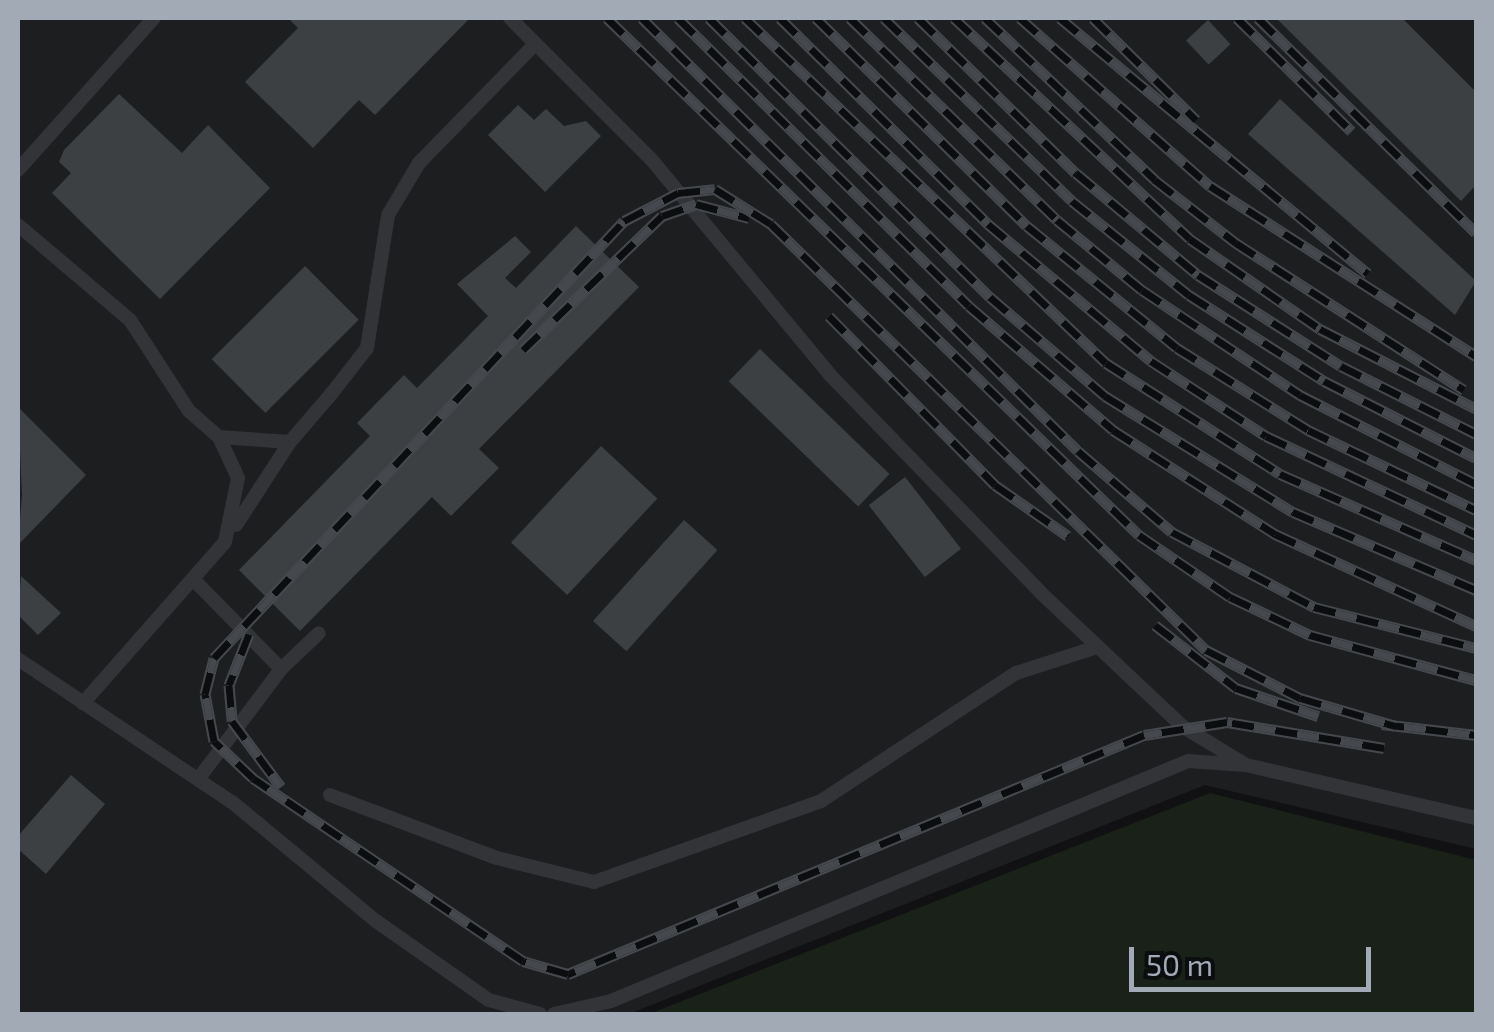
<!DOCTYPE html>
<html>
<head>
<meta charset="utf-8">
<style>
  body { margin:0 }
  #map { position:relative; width:1494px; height:1032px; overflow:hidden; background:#111113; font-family:"Exo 2",sans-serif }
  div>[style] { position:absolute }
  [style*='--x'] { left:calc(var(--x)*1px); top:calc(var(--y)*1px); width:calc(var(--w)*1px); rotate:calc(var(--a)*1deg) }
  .built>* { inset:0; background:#1d1e20 }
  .green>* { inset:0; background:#192119 }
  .building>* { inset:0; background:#3d4043; transform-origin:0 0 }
  .lane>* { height:14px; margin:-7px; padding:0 7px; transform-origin:7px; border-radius:7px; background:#323438 }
  .rail>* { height:11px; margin-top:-5.5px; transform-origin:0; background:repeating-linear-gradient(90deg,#0c0d0e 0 22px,#45484d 0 44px); box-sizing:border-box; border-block:2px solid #45484d }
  span { translate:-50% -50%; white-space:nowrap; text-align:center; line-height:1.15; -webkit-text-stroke:10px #0c0d0e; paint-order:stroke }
  .frame { position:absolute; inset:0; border:20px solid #a2aab5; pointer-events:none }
  .scale { position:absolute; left:1129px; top:947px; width:242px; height:45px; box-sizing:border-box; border:5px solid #a2aab5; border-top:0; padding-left:12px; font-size:30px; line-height:35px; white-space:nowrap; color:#a2aab5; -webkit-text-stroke:8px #0c0d0e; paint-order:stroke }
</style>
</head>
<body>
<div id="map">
  <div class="built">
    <div style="clip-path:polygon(18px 18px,1476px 18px,1476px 849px,1205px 785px,629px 1014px,18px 1014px)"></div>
  </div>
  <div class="green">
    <div style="clip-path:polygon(1210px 793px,1476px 860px,1476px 1014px,649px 1014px)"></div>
  </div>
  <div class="building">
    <div style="clip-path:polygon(288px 18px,470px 18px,375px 115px,359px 100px,313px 148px,245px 82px,298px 28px)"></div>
    <div style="clip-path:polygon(1276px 18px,1402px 18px,1476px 92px,1476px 185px,1461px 201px)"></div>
    <div style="left:1208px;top:20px;width:33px;height:30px;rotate:47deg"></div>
    <div style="clip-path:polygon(119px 94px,182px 153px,208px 125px,270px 188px,160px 299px,52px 193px,71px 173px,59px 162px,64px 150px)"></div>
    <div style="clip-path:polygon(1280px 99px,1476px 281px,1455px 315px,1248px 134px)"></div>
    <div style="clip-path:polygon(518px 105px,534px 120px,546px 109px,564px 126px,586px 121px,601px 136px,545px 192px,488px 135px)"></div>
    <div style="clip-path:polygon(576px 226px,639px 287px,479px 449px,499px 468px,451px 516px,432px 497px,300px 631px,239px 570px,370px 436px,357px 423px,404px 375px,417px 388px,488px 316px,457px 284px,515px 236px,531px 252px,505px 278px,516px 288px)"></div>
    <div style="left:305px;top:266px;width:76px;height:132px;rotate:45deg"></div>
    <div style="left:760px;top:349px;width:180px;height:45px;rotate:44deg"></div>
    <div style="clip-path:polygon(18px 407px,86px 475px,18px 545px,22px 495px)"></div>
    <div style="left:601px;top:446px;width:77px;height:132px;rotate:43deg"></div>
    <div style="left:905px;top:477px;width:91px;height:46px;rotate:52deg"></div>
    <div style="left:684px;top:520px;width:45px;height:136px;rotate:42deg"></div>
    <div style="clip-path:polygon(21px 576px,61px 613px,38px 635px,18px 615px)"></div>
    <div style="clip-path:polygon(71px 775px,105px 804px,46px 874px,18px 849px,18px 836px)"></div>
  </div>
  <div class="lane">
    <div style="--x:510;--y:18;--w:199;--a:45"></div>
    <div style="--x:651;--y:159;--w:282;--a:50.3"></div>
    <div style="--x:831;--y:376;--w:302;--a:45.9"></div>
    <div style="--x:1041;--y:593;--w:194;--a:43.3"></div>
    <div style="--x:1182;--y:726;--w:75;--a:31.4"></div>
    <div style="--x:18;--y:170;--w:204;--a:-48.2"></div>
    <div style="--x:18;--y:225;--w:147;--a:40.3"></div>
    <div style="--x:130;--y:320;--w:108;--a:57"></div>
    <div style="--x:189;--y:411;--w:40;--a:41"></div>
    <div style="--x:219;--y:437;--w:45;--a:65.1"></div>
    <div style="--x:238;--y:478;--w:65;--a:101.5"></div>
    <div style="--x:225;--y:542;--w:215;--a:131.4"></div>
    <div style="--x:219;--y:437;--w:71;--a:4"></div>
    <div style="--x:290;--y:442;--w:65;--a:-49.4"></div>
    <div style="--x:332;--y:393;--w:57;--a:-52.1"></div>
    <div style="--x:367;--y:348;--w:135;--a:-81"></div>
    <div style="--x:388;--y:215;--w:61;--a:-59.2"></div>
    <div style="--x:419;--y:163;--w:166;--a:-45.7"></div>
    <div style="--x:236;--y:525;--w:99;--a:-57"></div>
    <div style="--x:193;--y:579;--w:126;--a:45.6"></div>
    <div style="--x:18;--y:659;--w:257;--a:33.8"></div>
    <div style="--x:232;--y:802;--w:187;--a:39.6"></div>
    <div style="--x:376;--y:921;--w:138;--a:35"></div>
    <div style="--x:489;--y:1000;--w:53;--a:15.4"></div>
    <div style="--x:199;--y:778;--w:136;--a:-53"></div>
    <div style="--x:281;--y:669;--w:52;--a:-43.5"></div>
    <div style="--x:330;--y:795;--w:178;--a:20.7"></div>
    <div style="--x:497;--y:858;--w:100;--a:13.9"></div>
    <div style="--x:594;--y:882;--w:241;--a:-19.6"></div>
    <div style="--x:821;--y:801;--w:233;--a:-33.3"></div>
    <div style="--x:1016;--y:673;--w:85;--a:-17.8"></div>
    <div style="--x:554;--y:1014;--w:58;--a:-12.8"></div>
    <div style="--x:611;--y:1001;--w:625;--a:-22.58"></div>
    <div style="--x:1188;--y:761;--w:58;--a:3.9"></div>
    <div style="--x:1246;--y:765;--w:236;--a:13"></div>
  </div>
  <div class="rail">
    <div style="--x:607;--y:18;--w:742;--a:44.18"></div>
    <div style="--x:1139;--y:535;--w:110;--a:34.3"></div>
    <div style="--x:1230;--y:597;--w:89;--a:25.4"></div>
    <div style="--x:1310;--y:635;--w:172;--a:15.2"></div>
    <div style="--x:642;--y:18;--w:614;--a:44.8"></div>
    <div style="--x:1078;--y:451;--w:124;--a:40.8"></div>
    <div style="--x:1172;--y:532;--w:161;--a:27.8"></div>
    <div style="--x:1314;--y:607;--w:167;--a:14.2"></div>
    <div style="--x:678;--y:18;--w:409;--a:44.7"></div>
    <div style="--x:969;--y:306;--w:190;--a:40.7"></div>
    <div style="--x:1113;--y:430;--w:193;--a:32.7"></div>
    <div style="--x:1275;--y:534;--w:221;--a:24.6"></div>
    <div style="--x:709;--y:18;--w:396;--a:44.8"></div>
    <div style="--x:990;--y:297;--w:152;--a:40.7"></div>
    <div style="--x:1105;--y:396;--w:221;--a:31.7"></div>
    <div style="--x:1293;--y:512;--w:199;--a:23.1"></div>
    <div style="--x:745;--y:18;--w:499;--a:43.7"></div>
    <div style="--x:1106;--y:363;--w:206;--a:32.5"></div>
    <div style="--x:1280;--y:474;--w:214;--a:23.7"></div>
    <div style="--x:780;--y:18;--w:293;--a:44.7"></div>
    <div style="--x:988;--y:224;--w:213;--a:40"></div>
    <div style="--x:1151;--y:361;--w:137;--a:33.1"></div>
    <div style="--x:1266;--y:436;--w:232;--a:25.2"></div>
    <div style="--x:816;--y:18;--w:296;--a:44.6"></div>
    <div style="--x:1027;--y:226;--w:193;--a:39.1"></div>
    <div style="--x:1177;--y:348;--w:155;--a:32"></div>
    <div style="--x:1308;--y:430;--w:186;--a:25.5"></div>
    <div style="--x:850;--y:18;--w:289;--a:44.3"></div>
    <div style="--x:1057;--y:220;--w:110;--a:39.5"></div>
    <div style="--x:1142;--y:290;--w:190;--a:33.6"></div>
    <div style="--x:1300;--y:395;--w:197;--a:26.8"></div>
    <div style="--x:884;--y:18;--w:262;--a:44.2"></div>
    <div style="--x:1072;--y:201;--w:150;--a:38.8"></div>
    <div style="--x:1189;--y:295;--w:160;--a:32.5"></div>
    <div style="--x:1324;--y:381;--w:170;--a:26.9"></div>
    <div style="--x:918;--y:18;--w:221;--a:44.5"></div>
    <div style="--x:1076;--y:173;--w:159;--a:39.9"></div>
    <div style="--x:1198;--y:275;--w:169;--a:32.5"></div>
    <div style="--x:1341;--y:366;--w:151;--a:26.7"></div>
    <div style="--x:954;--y:18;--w:323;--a:43.1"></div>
    <div style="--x:1190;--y:239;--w:158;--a:34.7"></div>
    <div style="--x:1320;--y:329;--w:175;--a:27.1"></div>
    <div style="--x:985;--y:18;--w:235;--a:43.6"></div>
    <div style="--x:1155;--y:180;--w:103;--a:37.9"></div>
    <div style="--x:1236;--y:243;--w:271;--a:32.8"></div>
    <div style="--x:1020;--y:18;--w:254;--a:41.5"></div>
    <div style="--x:1210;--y:186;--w:316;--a:32.6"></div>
    <div style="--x:1060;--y:18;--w:400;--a:39.7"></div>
    <div style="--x:1093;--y:18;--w:145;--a:44.7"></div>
    <div style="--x:1237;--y:18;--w:161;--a:44.7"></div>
    <div style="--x:1258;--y:18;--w:306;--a:44.6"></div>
    <div style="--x:829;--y:316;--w:237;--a:45.5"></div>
    <div style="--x:995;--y:485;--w:89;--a:34.9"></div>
    <div style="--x:523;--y:350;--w:193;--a:-44"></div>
    <div style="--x:662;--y:216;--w:36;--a:-19"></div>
    <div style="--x:696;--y:204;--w:55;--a:14.8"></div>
    <div style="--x:1155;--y:625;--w:103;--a:37.9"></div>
    <div style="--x:1236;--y:688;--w:87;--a:18.9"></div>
    <div style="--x:249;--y:634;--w:55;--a:111.4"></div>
    <div style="--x:229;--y:685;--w:36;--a:85"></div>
    <div style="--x:232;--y:721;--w:82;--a:53.4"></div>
    <div style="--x:1382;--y:724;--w:95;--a:6.7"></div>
    <div style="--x:1384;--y:748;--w:159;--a:-170.6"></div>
    <div style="--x:1227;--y:722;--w:84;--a:171.1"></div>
    <div style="--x:1144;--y:735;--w:624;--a:157.46"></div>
    <div style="--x:568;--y:974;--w:47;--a:-163.9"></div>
    <div style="--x:523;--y:961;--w:326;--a:-145.9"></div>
    <div style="--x:253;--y:778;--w:54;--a:-136.5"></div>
    <div style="--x:214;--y:741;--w:48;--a:-100.8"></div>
    <div style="--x:205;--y:694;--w:37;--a:-76"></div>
    <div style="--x:214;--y:658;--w:599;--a:-46.83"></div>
    <div style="--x:624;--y:221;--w:61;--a:-27.4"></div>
    <div style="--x:678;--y:193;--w:37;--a:-6"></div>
    <div style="--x:715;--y:189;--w:66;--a:32"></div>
    <div style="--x:771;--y:224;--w:609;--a:44.4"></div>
    <div style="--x:1206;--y:650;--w:106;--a:27.1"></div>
    <div style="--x:1300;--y:698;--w:100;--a:16.3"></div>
  </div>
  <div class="frame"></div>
  <div class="scale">50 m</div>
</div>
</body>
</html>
